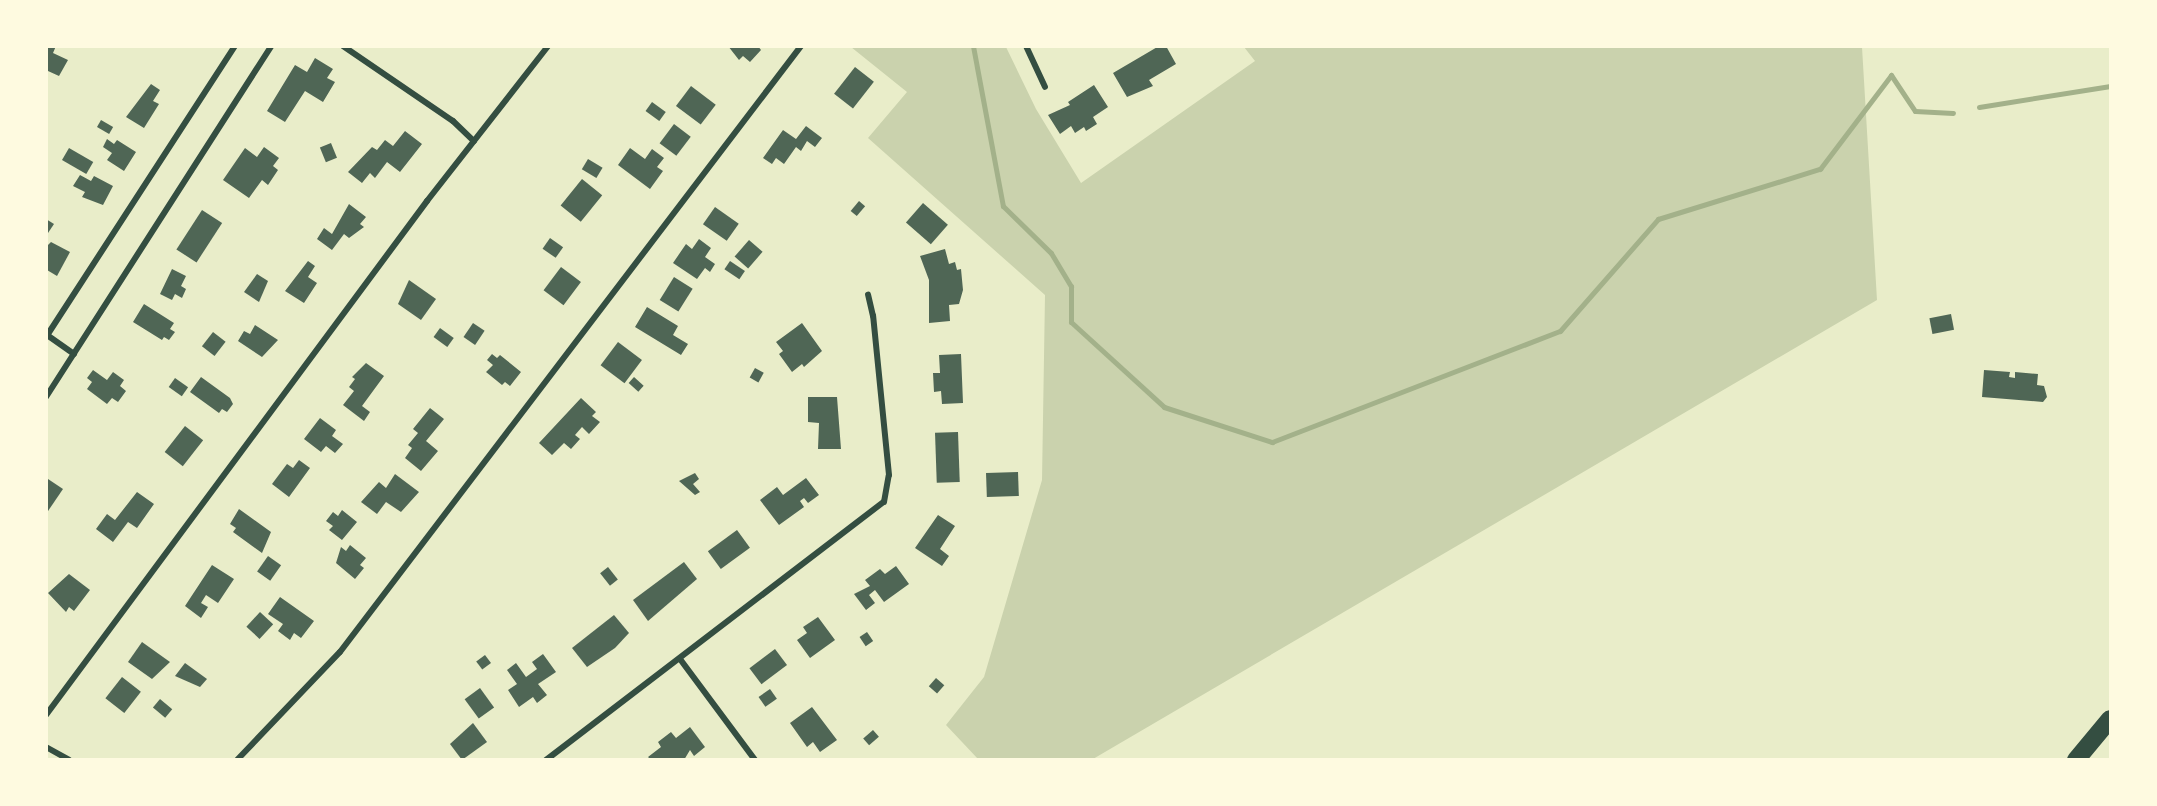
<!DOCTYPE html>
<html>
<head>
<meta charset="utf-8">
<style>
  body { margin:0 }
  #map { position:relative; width:2157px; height:806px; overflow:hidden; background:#e9edc9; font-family:"Public Sans",sans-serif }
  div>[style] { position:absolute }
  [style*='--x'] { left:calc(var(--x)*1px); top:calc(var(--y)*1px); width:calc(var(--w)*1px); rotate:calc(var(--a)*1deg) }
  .green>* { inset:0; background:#cad2ad }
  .stream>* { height:5px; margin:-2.5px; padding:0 2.5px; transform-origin:2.5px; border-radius:2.5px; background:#a3b18a }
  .building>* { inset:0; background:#4f6655; transform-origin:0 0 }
  .minor>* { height:6px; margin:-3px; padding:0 3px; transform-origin:3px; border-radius:3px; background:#344e41 }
  .motorway>* { height:18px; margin:-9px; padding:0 9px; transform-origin:9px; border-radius:9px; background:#344e41 }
  span { translate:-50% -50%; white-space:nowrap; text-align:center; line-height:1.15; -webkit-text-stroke:4.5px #fefae0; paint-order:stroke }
  .frame { position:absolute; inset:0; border:48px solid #fefae0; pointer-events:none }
</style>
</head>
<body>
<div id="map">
  <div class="green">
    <div style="clip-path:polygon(851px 47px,1006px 47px,1036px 109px,1081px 183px,1255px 61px,1244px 47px,1862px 47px,1877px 300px,1093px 759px,978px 759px,946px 725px,984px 677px,1042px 480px,1045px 295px,868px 138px,907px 92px)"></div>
  </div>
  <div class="stream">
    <div style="--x:973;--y:46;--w:163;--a:79.4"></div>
    <div style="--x:1003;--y:206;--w:67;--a:44.4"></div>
    <div style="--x:1051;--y:253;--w:39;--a:59"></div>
    <div style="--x:1071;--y:286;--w:36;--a:90"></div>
    <div style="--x:1071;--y:322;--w:126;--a:42.4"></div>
    <div style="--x:1164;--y:407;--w:114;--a:18"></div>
    <div style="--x:1272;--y:442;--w:309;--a:-21.1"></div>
    <div style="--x:1560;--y:331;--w:149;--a:-48.8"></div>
    <div style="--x:1658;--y:219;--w:170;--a:-17.2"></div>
    <div style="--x:1820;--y:169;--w:118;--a:-52.9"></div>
    <div style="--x:1891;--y:75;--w:43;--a:56.3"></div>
    <div style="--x:1915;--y:111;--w:38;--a:3"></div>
    <div style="--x:1979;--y:107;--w:133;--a:-9.1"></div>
  </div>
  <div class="building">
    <div style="clip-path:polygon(46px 46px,56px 46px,53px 53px,68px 60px,59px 76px,48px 71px,46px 75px)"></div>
    <div style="clip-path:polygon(728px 46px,758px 46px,761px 50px,750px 62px,743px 56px,739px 60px)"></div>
    <div style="clip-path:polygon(1159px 46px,1166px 46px,1176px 64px,1149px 80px,1153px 86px,1127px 97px,1113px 73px)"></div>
    <div style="clip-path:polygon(315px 58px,333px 69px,327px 78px,335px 82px,323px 102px,305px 91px,285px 122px,267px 111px,295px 65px,307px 72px)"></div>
    <div style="left:855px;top:67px;width:24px;height:34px;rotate:38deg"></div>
    <div style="clip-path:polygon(151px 84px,160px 90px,153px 101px,159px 104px,144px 128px,126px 117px)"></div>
    <div style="clip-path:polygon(1094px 85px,1108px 107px,1093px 117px,1097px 124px,1086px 131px,1084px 127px,1075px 133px,1071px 126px,1060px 134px,1048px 115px,1070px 105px,1068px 102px)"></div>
    <div style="left:691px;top:86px;width:31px;height:25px;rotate:37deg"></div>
    <div style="left:652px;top:102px;width:17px;height:11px;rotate:36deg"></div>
    <div style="left:101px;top:120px;width:14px;height:8px;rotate:30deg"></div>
    <div style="left:674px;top:124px;width:21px;height:24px;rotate:37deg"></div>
    <div style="clip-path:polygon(806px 126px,822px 138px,815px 147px,807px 141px,801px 151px,796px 147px,784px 164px,776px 158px,772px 164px,763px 158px,783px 130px,796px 139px)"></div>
    <div style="clip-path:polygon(405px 131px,422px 144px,400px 172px,387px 162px,375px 178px,370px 173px,362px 183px,348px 172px,372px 147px,377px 150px,385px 140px,393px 146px)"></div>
    <div style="clip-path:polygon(107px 139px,114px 144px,117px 140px,136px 152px,124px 171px,107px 160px,112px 153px,103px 147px)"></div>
    <div style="left:331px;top:143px;width:16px;height:12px;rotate:68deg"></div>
    <div style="clip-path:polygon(264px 147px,279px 158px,273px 166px,278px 170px,268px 185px,262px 180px,249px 198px,223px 180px,245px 148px,257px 157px)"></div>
    <div style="left:69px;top:148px;width:28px;height:14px;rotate:30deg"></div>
    <div style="clip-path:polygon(630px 148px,645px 159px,652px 149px,664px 158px,657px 167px,663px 171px,650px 189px,618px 165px)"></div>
    <div style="left:588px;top:159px;width:17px;height:12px;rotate:31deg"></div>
    <div style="clip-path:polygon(80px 175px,91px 181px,94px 176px,113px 186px,103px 205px,82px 197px,85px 192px,73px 186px)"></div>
    <div style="left:582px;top:179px;width:26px;height:34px;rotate:39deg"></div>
    <div style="left:859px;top:201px;width:8px;height:13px;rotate:40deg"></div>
    <div style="left:923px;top:203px;width:33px;height:26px;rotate:41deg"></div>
    <div style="clip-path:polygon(349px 204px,366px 217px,360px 224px,364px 227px,349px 238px,344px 234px,332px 250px,317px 239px,324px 228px,332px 234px)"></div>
    <div style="left:715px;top:207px;width:29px;height:21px;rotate:35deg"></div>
    <div style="left:202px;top:210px;width:24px;height:47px;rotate:33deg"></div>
    <div style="clip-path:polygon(46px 219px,54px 224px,46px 236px)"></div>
    <div style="left:550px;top:238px;width:16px;height:13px;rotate:35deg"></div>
    <div style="clip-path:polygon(699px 239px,711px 248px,705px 257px,715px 264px,710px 272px,705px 268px,697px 279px,673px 263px,686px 244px,692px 249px)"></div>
    <div style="left:749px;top:240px;width:18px;height:22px;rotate:41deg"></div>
    <div style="clip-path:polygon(51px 242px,70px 252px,57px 276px,47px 270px,46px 247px)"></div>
    <div style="clip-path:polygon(945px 249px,949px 264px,955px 262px,957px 270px,961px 269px,963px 290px,959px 304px,949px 305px,950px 321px,929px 323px,929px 280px,920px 256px)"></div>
    <div style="clip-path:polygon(308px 261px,315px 266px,308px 277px,317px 283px,304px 303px,285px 291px)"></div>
    <div style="left:730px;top:261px;width:18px;height:10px;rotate:34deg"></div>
    <div style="left:561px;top:267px;width:25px;height:29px;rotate:37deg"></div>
    <div style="clip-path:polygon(172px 269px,186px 276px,181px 286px,186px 289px,182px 298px,175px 294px,172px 300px,160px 294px)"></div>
    <div style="clip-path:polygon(257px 274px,268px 281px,259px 302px,244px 292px)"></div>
    <div style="left:674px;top:277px;width:22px;height:27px;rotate:32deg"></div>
    <div style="clip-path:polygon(409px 280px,436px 299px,421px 320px,398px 304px)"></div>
    <div style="clip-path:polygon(144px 304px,174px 323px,170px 329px,175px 332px,169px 340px,164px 337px,162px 340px,133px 322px)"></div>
    <div style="clip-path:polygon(647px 307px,678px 326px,673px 335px,688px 344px,681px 355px,635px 327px)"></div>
    <div style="left:1951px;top:314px;width:16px;height:22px;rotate:79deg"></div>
    <div style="left:473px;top:323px;width:14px;height:17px;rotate:34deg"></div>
    <div style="clip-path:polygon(802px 323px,822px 351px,804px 367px,802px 364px,792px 372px,779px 354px,783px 351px,776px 342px)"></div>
    <div style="clip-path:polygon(255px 325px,278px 340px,262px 357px,238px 341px,244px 331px,250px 334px)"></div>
    <div style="left:440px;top:328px;width:17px;height:11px;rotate:36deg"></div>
    <div style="left:213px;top:332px;width:16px;height:18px;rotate:38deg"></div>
    <div style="left:618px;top:342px;width:30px;height:29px;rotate:37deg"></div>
    <div style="clip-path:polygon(492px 354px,497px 358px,500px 355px,521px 372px,510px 386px,505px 382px,502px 385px,486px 372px,493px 365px,487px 360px)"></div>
    <div style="clip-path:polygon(961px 354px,963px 403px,942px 404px,941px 391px,934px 392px,933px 373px,940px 373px,939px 355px)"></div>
    <div style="clip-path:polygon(366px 363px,384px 376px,362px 406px,370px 412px,364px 421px,343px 405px,354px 391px,349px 387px,355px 379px,352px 377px)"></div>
    <div style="left:755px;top:368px;width:10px;height:11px;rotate:29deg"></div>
    <div style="clip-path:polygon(93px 370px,107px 380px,113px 372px,124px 380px,120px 386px,126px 391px,118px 402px,112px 398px,107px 404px,87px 389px,92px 382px,87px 378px)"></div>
    <div style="clip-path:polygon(1984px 370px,2010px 372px,2009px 377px,2015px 378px,2015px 372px,2038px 374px,2037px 385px,2044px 386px,2047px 397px,2043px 402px,1982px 397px)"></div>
    <div style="clip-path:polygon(201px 377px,230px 398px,233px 404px,227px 412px,222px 409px,219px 413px,190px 392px)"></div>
    <div style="left:634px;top:377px;width:13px;height:8px;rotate:42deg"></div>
    <div style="left:175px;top:378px;width:16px;height:11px;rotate:35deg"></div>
    <div style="clip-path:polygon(808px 397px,837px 397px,841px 449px,818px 449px,819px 423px,808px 422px)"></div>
    <div style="clip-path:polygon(581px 398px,596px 412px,592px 416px,600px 422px,589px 434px,582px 427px,575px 435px,580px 439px,571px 449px,564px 443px,552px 455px,539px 443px)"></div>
    <div style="clip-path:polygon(430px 408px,444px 419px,426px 441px,438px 451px,421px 471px,405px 458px,412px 448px,408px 445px,418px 433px,413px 429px)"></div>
    <div style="clip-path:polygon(320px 418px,336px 430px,332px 436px,343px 444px,335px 453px,326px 446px,321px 452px,304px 439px)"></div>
    <div style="left:185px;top:426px;width:23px;height:33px;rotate:38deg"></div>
    <div style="left:958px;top:432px;width:50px;height:23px;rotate:88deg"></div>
    <div style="clip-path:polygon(299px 460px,310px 468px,289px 497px,272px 484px,287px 464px,293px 468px)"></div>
    <div style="left:1018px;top:472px;width:24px;height:32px;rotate:88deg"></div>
    <div style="clip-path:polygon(695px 473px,699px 479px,693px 484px,700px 492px,695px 495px,679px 481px)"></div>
    <div style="clip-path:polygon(395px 474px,419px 492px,401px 512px,386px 502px,377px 514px,361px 502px,379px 482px,386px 488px)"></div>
    <div style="clip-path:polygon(806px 478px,819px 495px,808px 503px,804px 498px,800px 501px,804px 507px,779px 525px,760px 500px,777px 487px,783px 495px)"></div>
    <div style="clip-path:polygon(48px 479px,63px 489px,46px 514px,46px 481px)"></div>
    <div style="clip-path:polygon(137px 492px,154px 504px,137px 528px,128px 522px,113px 542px,96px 529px,107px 514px,115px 520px)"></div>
    <div style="clip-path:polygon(239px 509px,271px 532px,262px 553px,233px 532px,236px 528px,230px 524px)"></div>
    <div style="clip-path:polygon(342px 510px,357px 522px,342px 540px,329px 530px,333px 526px,326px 521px,333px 512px,338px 516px)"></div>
    <div style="clip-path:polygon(938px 515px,955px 526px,940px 549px,949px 556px,942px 566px,915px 548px)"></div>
    <div style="left:737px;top:530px;width:22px;height:36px;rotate:54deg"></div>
    <div style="clip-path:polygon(350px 545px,366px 558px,360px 565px,364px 568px,355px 579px,336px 563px,341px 547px,346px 551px)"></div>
    <div style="left:268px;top:556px;width:16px;height:19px;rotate:35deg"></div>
    <div style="clip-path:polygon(684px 562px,697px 579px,648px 621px,633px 600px)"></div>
    <div style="clip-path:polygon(212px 565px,234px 579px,218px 603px,206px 595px,201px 603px,208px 607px,201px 618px,185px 606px)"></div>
    <div style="clip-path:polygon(896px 566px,909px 584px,884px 602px,875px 590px,869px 595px,875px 603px,866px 610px,854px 594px,870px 586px,865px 580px,880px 569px,885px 574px)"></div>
    <div style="left:608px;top:567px;width:16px;height:10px;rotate:52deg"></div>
    <div style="clip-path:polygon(69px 574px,90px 590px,74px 611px,69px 607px,66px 612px,48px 593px)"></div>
    <div style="clip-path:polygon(280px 597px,314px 621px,301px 638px,294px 633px,290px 640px,278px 631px,283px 624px,268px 614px)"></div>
    <div style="left:260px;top:612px;width:18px;height:20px;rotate:43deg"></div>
    <div style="clip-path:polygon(614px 615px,629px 633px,615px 648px,587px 667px,572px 648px)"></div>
    <div style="clip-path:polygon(818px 617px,835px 640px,810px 658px,797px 640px,807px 633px,803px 627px)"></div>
    <div style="left:867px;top:632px;width:11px;height:9px;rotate:56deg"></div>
    <div style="clip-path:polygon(142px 642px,170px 662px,152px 679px,128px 662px)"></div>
    <div style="left:775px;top:649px;width:20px;height:32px;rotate:53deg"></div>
    <div style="clip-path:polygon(543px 654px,556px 672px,538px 684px,547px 695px,537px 703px,533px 697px,519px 707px,508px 690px,517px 684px,507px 670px,516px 663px,526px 677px,537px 669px,532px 662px)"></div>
    <div style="left:485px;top:655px;width:10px;height:11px;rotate:53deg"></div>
    <div style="clip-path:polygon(185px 663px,207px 679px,200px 687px,175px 676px)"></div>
    <div style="left:122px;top:677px;width:24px;height:27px;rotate:38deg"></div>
    <div style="left:936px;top:678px;width:11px;height:11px;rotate:41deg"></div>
    <div style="left:480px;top:688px;width:24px;height:19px;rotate:54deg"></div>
    <div style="left:770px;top:689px;width:12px;height:14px;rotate:55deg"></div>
    <div style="left:160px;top:699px;width:16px;height:11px;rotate:40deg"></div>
    <div style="clip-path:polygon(812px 707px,837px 740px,820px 752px,813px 742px,807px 747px,790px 723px)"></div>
    <div style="clip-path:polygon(473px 723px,487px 742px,462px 760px,450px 744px)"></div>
    <div style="clip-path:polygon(690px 727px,705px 747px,694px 756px,690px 750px,684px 760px,651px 760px,648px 757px,661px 747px,658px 742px,671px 732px,676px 738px)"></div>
    <div style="left:873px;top:730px;width:9px;height:13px;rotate:49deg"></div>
  </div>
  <div class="minor">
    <div style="--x:343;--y:46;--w:133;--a:34.3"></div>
    <div style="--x:453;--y:121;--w:29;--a:44"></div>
    <div style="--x:1026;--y:46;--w:45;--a:65.1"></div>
    <div style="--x:47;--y:335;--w:33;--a:35"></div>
    <div style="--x:46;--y:337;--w:347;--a:-57"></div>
    <div style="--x:46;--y:397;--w:417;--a:-57.3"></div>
    <div style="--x:680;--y:659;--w:126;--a:53.4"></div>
    <div style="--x:46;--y:715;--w:640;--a:-53.45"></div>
    <div style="--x:427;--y:201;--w:197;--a:-52"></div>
    <div style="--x:46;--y:747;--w:26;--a:29"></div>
    <div style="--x:237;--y:760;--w:149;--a:-46.4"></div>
    <div style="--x:340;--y:652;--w:761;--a:-52.74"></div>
    <div style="--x:546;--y:760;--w:425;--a:-37.4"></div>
    <div style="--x:884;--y:502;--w:27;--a:-80"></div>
    <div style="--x:889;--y:475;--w:160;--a:-95.7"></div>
    <div style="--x:873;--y:316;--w:22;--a:-103"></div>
  </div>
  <div class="motorway">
    <div style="--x:2076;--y:760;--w:53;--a:-50.3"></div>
  </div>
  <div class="frame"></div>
</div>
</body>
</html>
